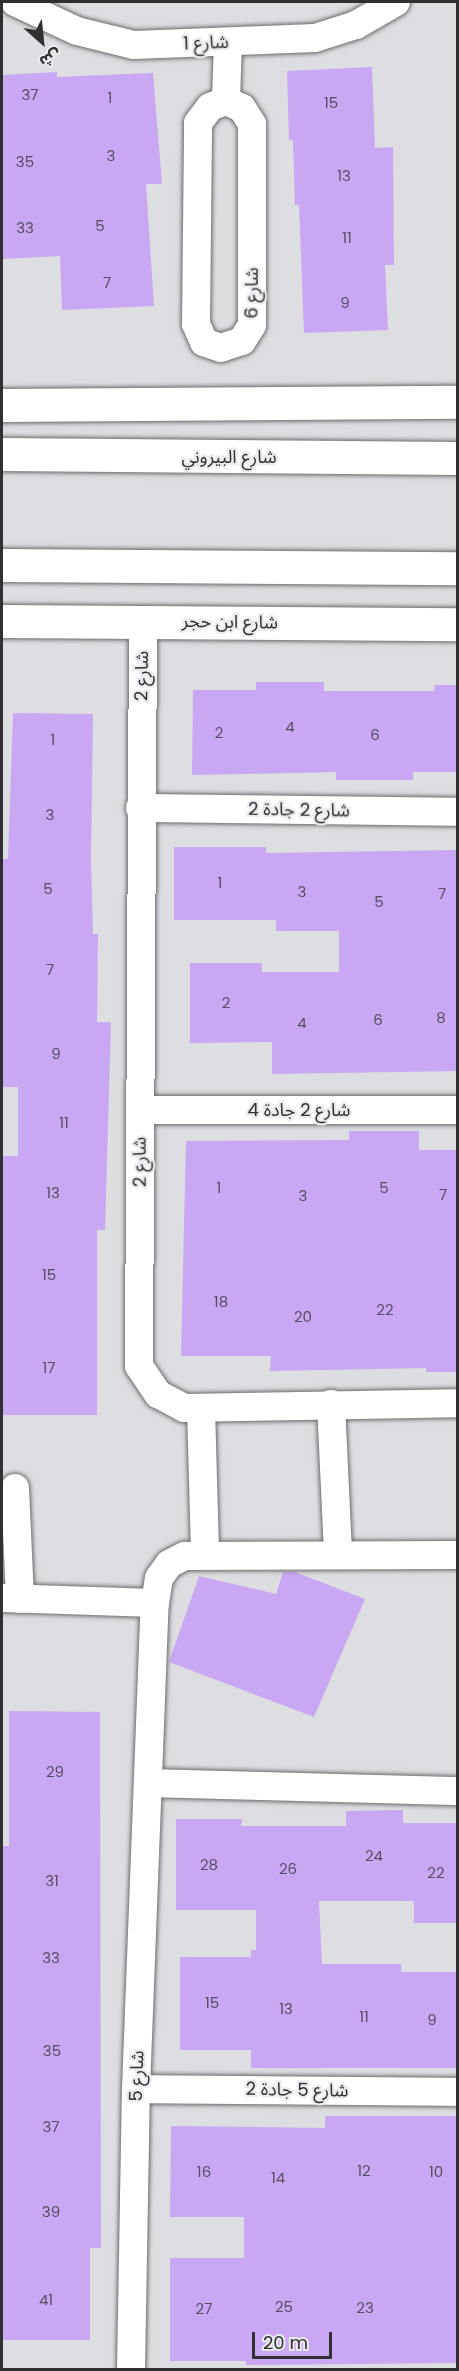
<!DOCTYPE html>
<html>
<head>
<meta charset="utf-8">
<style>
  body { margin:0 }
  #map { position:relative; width:459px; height:2371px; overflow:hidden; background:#dddee1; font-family:Poppins,"Noto Sans Arabic",sans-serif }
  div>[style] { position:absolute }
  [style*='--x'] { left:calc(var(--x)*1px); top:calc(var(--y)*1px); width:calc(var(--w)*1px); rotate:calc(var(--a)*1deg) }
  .building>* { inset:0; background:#c9a7f2 }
  .roads { filter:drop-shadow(0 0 2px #6b6c6e) drop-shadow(0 0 2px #6b6c6e) }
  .minor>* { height:28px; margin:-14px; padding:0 14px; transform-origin:14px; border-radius:14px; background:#fff }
  .tertiary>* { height:33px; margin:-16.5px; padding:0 16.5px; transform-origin:16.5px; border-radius:16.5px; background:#fff }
  .secondary>* { height:33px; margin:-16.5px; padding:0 16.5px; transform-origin:16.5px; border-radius:16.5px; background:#fff }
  span { translate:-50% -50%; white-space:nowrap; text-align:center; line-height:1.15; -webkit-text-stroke:4.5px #eaebee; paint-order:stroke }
  .number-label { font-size:15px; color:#564e62 }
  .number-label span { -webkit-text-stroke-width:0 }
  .street-label { font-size:18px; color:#303032 }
  .frame { position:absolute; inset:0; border:3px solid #303032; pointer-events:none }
  .north { position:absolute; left:12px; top:12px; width:60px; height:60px; -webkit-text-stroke:4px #eaebee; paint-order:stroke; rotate:153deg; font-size:16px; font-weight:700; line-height:24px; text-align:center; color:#303032 }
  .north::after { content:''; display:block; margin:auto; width:21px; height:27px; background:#303032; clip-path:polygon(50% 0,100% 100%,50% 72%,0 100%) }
  .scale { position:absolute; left:252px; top:2332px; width:80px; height:27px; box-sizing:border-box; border:3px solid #303032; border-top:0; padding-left:8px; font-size:18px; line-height:21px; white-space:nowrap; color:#303032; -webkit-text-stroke:4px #eaebee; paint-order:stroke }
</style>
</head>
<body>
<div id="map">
  <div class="building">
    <div style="clip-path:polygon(372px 67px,375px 148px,393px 147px,394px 265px,385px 265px,388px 330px,304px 333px,299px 205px,295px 205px,293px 140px,289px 140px,287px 71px)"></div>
    <div style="clip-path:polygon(57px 72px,57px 77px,153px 73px,162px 184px,146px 184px,154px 306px,62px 310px,60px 256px,2px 259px,2px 75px)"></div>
    <div style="clip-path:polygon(256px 682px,324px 682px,324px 691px,434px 691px,434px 685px,458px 685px,458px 772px,413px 772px,413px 780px,336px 780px,336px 772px,192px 775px,193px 690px,256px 690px)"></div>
    <div style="clip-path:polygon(13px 713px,93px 714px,91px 859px,93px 934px,98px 934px,97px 1022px,111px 1022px,105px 1230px,97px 1230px,97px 1415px,2px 1415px,2px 1156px,18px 1156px,18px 1087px,2px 1087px,2px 859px,8px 859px)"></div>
    <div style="clip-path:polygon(174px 847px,266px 847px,266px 853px,458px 850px,458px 1071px,272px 1074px,272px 1042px,190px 1043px,190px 963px,262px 963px,262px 972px,339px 972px,339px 931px,276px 931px,276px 920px,174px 920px)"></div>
    <div style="clip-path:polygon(349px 1131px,419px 1131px,419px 1150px,458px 1150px,458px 1372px,426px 1372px,426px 1368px,270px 1371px,271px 1356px,181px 1356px,186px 1141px,349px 1140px)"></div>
    <div style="clip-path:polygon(283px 1572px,295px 1572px,365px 1599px,314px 1717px,169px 1662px,199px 1576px,276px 1594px)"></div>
    <div style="clip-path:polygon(9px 1711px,100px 1712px,101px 2248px,90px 2248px,90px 2340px,2px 2340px,2px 1846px,9px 1846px)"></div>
    <div style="clip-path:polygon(403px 1810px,403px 1823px,458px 1823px,458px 1923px,414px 1923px,414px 1901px,319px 1901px,322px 1964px,401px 1964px,401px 1972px,458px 1972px,458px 2068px,251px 2068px,251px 2050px,180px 2050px,180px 1957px,251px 1957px,251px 1950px,256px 1950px,256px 1910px,176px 1910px,176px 1819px,242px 1819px,241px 1826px,346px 1826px,346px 1811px)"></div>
    <div style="clip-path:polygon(325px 2116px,458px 2116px,458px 2363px,246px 2365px,246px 2361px,170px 2361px,170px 2258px,244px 2258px,244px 2217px,170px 2217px,171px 2126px,325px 2128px)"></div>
  </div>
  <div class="roads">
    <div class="minor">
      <div style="--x:15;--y:2;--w:68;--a:25.1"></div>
      <div style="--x:77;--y:31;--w:59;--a:13.8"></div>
      <div style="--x:134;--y:45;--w:181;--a:-2.2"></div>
      <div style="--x:315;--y:38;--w:43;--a:-17.6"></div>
      <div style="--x:356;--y:25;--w:46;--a:-29.9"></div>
      <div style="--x:226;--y:101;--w:17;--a:24"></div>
      <div style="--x:242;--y:108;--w:19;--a:58"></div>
      <div style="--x:252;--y:124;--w:201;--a:90"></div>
      <div style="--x:252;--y:325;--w:19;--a:122"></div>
      <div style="--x:242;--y:341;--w:22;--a:162"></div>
      <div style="--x:221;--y:348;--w:18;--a:-161"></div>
      <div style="--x:204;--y:342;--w:20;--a:-114"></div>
      <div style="--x:196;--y:324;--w:201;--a:-89.4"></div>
      <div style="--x:198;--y:123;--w:20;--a:-53"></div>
      <div style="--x:210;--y:107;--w:17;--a:-21"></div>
      <div style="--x:226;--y:101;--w:59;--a:-88.1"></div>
      <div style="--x:143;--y:621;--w:745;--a:90.31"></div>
      <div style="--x:139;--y:1366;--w:34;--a:56"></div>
      <div style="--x:158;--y:1394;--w:30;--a:28"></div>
      <div style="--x:184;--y:1408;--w:274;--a:-1"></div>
      <div style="--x:140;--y:808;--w:318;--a:0.7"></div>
      <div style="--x:140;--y:1110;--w:318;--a:0"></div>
      <div style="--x:331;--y:1404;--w:150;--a:87.3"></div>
      <div style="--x:201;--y:1408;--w:147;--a:88.4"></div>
      <div style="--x:15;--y:1488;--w:111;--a:87.4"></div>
      <div style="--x:2;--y:1598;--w:153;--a:1.9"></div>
      <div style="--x:151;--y:1783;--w:307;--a:1.5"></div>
      <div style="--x:136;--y:2089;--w:322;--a:0.5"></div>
      <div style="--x:131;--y:2370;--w:281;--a:-89"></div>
      <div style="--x:136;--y:2089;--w:486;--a:-87.8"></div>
      <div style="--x:155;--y:1603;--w:25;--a:-81"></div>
      <div style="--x:159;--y:1578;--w:17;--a:-54"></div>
      <div style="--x:169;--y:1564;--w:18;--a:-27"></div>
      <div style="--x:185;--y:1556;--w:273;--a:-0.2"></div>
    </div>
    <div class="tertiary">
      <div style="--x:2;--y:405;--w:456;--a:-0.4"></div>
      <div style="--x:2;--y:454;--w:456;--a:0.5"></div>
    </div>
    <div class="secondary">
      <div style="--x:2;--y:565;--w:456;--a:0.4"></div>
      <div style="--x:2;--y:621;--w:456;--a:0.4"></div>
    </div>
  </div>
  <div class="number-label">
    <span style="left:30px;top:95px">37</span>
    <span style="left:110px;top:98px">1</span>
    <span style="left:331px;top:103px">15</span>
    <span style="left:111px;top:156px">3</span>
    <span style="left:25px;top:162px">35</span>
    <span style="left:344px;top:176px">13</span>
    <span style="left:100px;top:226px">5</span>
    <span style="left:25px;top:228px">33</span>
    <span style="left:347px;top:238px">11</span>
    <span style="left:107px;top:283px">7</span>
    <span style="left:345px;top:303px">9</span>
    <span style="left:290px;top:727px">4</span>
    <span style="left:219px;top:733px">2</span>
    <span style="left:375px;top:735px">6</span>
    <span style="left:53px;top:740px">1</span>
    <span style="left:50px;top:815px">3</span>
    <span style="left:220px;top:883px">1</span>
    <span style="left:48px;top:889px">5</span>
    <span style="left:302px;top:892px">3</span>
    <span style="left:442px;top:894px">7</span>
    <span style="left:379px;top:902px">5</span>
    <span style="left:50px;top:970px">7</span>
    <span style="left:226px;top:1003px">2</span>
    <span style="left:441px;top:1018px">8</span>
    <span style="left:378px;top:1020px">6</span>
    <span style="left:302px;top:1023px">4</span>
    <span style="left:56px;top:1054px">9</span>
    <span style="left:64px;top:1123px">11</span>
    <span style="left:219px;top:1188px">1</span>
    <span style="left:384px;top:1188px">5</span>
    <span style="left:53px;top:1193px">13</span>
    <span style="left:443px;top:1195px">7</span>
    <span style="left:303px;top:1196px">3</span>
    <span style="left:49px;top:1275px">15</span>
    <span style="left:221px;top:1302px">18</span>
    <span style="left:385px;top:1310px">22</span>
    <span style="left:303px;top:1317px">20</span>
    <span style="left:49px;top:1368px">17</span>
    <span style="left:55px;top:1772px">29</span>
    <span style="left:374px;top:1856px">24</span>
    <span style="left:209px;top:1865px">28</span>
    <span style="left:288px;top:1869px">26</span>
    <span style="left:436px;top:1873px">22</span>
    <span style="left:52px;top:1881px">31</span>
    <span style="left:51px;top:1958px">33</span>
    <span style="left:212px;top:2003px">15</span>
    <span style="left:286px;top:2009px">13</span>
    <span style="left:364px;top:2017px">11</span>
    <span style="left:432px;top:2020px">9</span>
    <span style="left:52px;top:2051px">35</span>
    <span style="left:51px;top:2127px">37</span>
    <span style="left:364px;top:2171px">12</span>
    <span style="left:204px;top:2172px">16</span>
    <span style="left:436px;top:2172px">10</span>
    <span style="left:278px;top:2178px">14</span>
    <span style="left:51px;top:2212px">39</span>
    <span style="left:46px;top:2300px">41</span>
    <span style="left:284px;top:2307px">25</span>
    <span style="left:365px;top:2308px">23</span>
    <span style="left:204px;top:2309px">27</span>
  </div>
  <div class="street-label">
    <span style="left:206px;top:43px;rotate:-2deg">شارع 1</span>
    <span style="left:252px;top:293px;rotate:-89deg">شارع 6</span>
    <span style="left:229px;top:457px">شارع البيروني</span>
    <span style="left:230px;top:622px;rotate:1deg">شارع ابن حجر</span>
    <span style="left:142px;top:676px;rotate:-89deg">شارع 2</span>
    <span style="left:299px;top:810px;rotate:1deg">شارع 2 جادة 2</span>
    <span style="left:299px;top:1110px">شارع 2 جادة 4</span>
    <span style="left:140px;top:1162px;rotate:-90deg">شارع 2</span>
    <span style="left:137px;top:2076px;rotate:-88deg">شارع 5</span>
    <span style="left:297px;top:2090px;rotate:1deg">شارع 5 جادة 2</span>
  </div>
  <div class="frame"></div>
  <div class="north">ش</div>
  <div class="scale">20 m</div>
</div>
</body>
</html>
